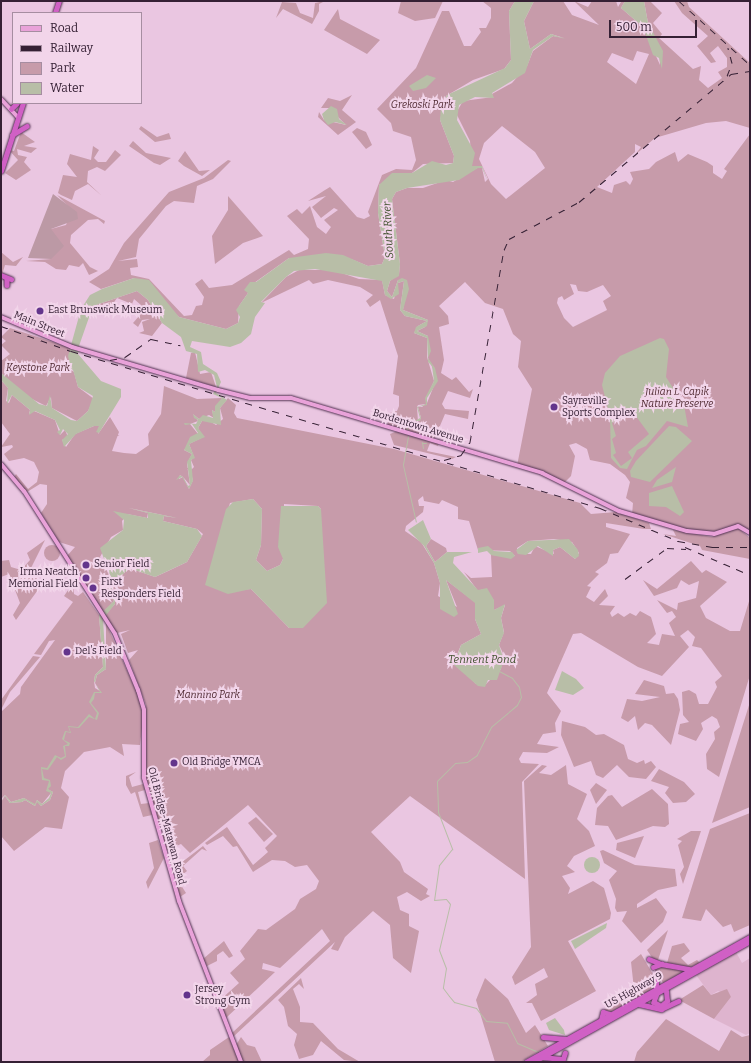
<!DOCTYPE html>
<html>
<head>
<meta charset="utf-8">
<style>
  body { margin:0 }
  #map { position:relative; width:751px; height:1063px; overflow:hidden; background:#eac6e1; font-family:Bitter,serif }
  div>[style] { position:absolute }
  [style*='--x'] { left:calc(var(--x)*1px); top:calc(var(--y)*1px); width:calc(var(--w)*1px); rotate:calc(var(--a)*1deg) }
  .farmland>* { inset:0; background:#deb4ce }
  .green>* { inset:0; background:#c79baa }
  .round { border-radius:50% }
  .cemetery>* { inset:0; background:#bc99a5 }
  .water>* { inset:0; background:#b8bea7 }
  .stream>* { height:1px; margin:-0.5px; padding:0 0.5px; transform-origin:0.5px; border-radius:0.5px; background:#b8bea7 }
  .roads { filter:drop-shadow(0 0 1px #513151) drop-shadow(0 0 1px #513151) }
  .major>* { height:4px; margin:-2px; padding:0 2px; transform-origin:2px; border-radius:2px; background:#e9a2d9 }
  .highway>* { height:4.5px; margin:-2.25px; padding:0 2.25px; transform-origin:2.25px; border-radius:2.25px; background:#d060c5 }
  .rail>* { height:1px; margin-top:-0.5px; transform-origin:0; background:repeating-linear-gradient(90deg,#352034 0 7px,transparent 0 14px) }
  .dots>* { width:11px; height:11px; translate:-50% -50%; box-sizing:border-box; border:2px solid #f2d5ea; border-radius:50% }
  span { translate:-50% -50%; white-space:nowrap; text-align:center; line-height:1.15; -webkit-text-stroke:4px #f2d5ea; paint-order:stroke }
  .park-label { font-size:10px; color:#4f2931; font-style:italic }
  .poi-label { font-size:10px; color:#352034 }
  .left { translate:0 -50%; text-align:left }
  .right { translate:-100% -50%; text-align:right }
  .street-label { font-size:10px; color:#352034 }
  .water-label { font-size:11px; color:#435331; font-style:italic }
  .frame { position:absolute; inset:0; border:2px solid #352034; pointer-events:none }
  .legend { position:absolute; left:12px; top:12px; width:130px; height:92px; box-sizing:border-box; background:#f2d5ea; border:1px solid #a68da1; margin:0; padding:5px 7px; list-style:none; font-size:12px; color:#352034 }
  .legend li { display:flex; align-items:center; gap:8px; height:20px }
  .legend b { width:20px; border:1px solid #a68da1 }
  .scale { position:absolute; left:609px; top:20px; width:88px; height:18px; box-sizing:border-box; border:2px solid #352034; border-top:0; padding-left:5px; font-size:12px; line-height:14px; white-space:nowrap; color:#352034; -webkit-text-stroke:3px #f2d5ea; paint-order:stroke }
</style>
</head>
<body>
<div id="map">
  <div class="farmland">
    <div style="clip-path:polygon(736px 952px,742px 963px,750px 958px,750px 1033px,746px 1035px,714px 1019px,731px 997px,718px 991px,711px 995px,696px 975px)"></div>
  </div>
  <div class="green">
    <div style="clip-path:polygon(325px 1px,319px 4px,319px 11px,312px 24px,283px 9px,276px 18px,282px 2px,296px 3px,300px 13px,313px 18px,315px 3px)"></div>
    <div style="clip-path:polygon(401px 1px,443px 1px,435px 18px,415px 21px,398px 13px)"></div>
    <div style="clip-path:polygon(482px 1px,515px 1px,509px 11px,511px 60px,504px 69px,473px 80px,446px 96px,440px 120px,454px 156px,453px 163px,423px 164px,412px 173px,397px 174px,379px 185px,378px 213px,385px 257px,382px 264px,368px 266px,351px 259px,289px 258px,247px 288px,248px 293px,239px 306px,238px 323px,226px 329px,179px 317px,134px 278px,101px 289px,89px 282px,109px 269px,124px 243px,169px 192px,204px 178px,228px 160px,231px 161px,213px 179px,197px 186px,194px 203px,174px 201px,166px 206px,139px 239px,136px 257px,118px 261px,137px 259px,138px 267px,130px 268px,131px 275px,149px 279px,184px 316px,192px 315px,196px 306px,202px 305px,204px 297px,195px 284px,202px 279px,209px 288px,232px 285px,289px 250px,294px 255px,308px 249px,309px 239px,287px 216px,297px 209px,302px 214px,310px 206px,317px 227px,326px 234px,331px 227px,324px 220px,338px 210px,334px 208px,321px 218px,312px 207px,326px 196px,308px 201px,325px 190px,330px 187px,357px 217px,364px 219px,370px 216px,368px 212px,382px 175px,396px 169px,412px 170px,416px 160px,411px 137px,393px 131px,391px 123px,377px 109px,416px 68px,442px 11px,449px 11px,464px 46px,471px 46px,481px 32px,479px 28px,486px 28px,491px 18px,491px 8px)"></div>
    <div style="clip-path:polygon(evenodd,534px 1px,563px 1px,572px 15px,599px 25px,574px 1px,588px 7px,592px 1px,616px 1px,618px 7px,621px 2px,625px 1px,621px 8px,643px 27px,660px 65px,659px 47px,648px 23px,644px 1px,650px 1px,662px 13px,653px 23px,662px 34px,659px 38px,693px 69px,701px 66px,699px 80px,708px 88px,722px 78px,718px 72px,727px 67px,727px 58px,718px 46px,710px 53px,716px 62px,711px 63px,697px 46px,708px 36px,682px 13px,674px 1px,687px 1px,689px 7px,750px 63px,750px 128px,726px 121px,706px 123px,655px 138px,635px 155px,641px 147px,635px 144px,635px 152px,597px 187px,612px 193px,614px 185px,626px 181px,630px 185px,633px 179px,630px 172px,649px 169px,656px 162px,675px 152px,678px 162px,688px 154px,707px 162px,713px 166px,713px 173px,722px 179px,727px 171px,724px 169px,750px 134px,750px 533px,734px 526px,718px 532px,692px 532px,632px 515px,633px 503px,626px 498px,630px 482px,625px 475px,610px 464px,590px 460px,587px 449px,576px 443px,569px 445px,575px 456px,571px 476px,564px 483px,517px 466px,532px 389px,518px 367px,521px 341px,513px 334px,503px 309px,485px 303px,465px 282px,439px 306px,448px 316px,449px 324px,439px 327px,444px 360px,441px 373px,452px 380px,456px 377px,469px 392px,473px 389px,470px 398px,448px 391px,442px 404px,445px 409px,469px 411px,468px 419px,445px 414px,434px 440px,439px 442px,438px 446px,430px 443px,427px 451px,456px 457px,452px 459px,394px 445px,390px 434px,400px 430px,387px 426px,391px 412px,397px 411px,399px 406px,399px 396px,393px 394px,398px 356px,380px 300px,370px 307px,366px 301px,373px 295px,360px 287px,328px 280px,313px 284px,309px 280px,261px 303px,286px 277px,299px 270px,333px 270px,359px 279px,382px 280px,385px 295px,394px 299px,398px 283px,404px 281px,400px 310px,405px 316px,427px 321px,418px 326px,414px 333px,427px 338px,427px 357px,434px 381px,427px 396px,426px 404px,418px 405px,417px 407px,418px 422px,421px 418px,418px 407px,422px 407px,427px 403px,437px 378px,428px 358px,428px 336px,417px 331px,425px 327px,428px 320px,403px 310px,407px 280px,398px 280px,392px 297px,387px 291px,390px 281px,399px 274px,400px 264px,392px 199px,396px 192px,407px 188px,423px 188px,446px 180px,453px 182px,477px 168px,482px 168px,485px 182px,488px 179px,482px 166px,472px 166px,470px 141px,456px 113px,463px 101px,493px 97px,492px 94px,512px 83px,527px 66px,533px 51px,553px 36px,564px 38px,551px 34px,530px 49px,524px 21px,534px 1px,637px 51px,649px 54px,636px 84px,607px 62px,612px 53px,633px 61px,637px 51px,534px 1px,502px 126px,535px 152px,545px 168px,506px 199px,491px 184px,479px 159px,484px 143px,502px 126px,534px 1px,570px 284px,576px 285px,578px 291px,587px 292px,603px 285px,611px 296px,603px 301px,607px 310px,573px 327px,564px 318px,557px 303px,558px 298px,562px 296px,564px 300px,574px 294px,570px 284px)"></div>
    <div style="clip-path:polygon(338px 9px,340px 19px,380px 40px,367px 54px,324px 30px)"></div>
    <div style="clip-path:polygon(352px 95px,342px 110px,356px 122px,338px 135px,318px 117px,319px 112px,324px 120px,346px 125px,329px 108px,321px 108px,328px 98px,340px 101px)"></div>
    <div style="clip-path:polygon(141px 126px,157px 137px,169px 133px,171px 139px,155px 142px,139px 129px)"></div>
    <div style="clip-path:polygon(357px 128px,366px 132px,372px 145px,366px 149px,352px 132px)"></div>
    <div style="clip-path:polygon(21px 132px,35px 142px,24px 146px,37px 148px,31px 153px,17px 149px,18px 155px,27px 157px,24px 162px,31px 170px,16px 180px,5px 173px,18px 160px,9px 150px,14px 151px)"></div>
    <div style="clip-path:polygon(133px 141px,146px 153px,171px 158px,160px 165px,154px 163px,129px 146px)"></div>
    <div style="clip-path:polygon(93px 146px,99px 150px,94px 158px,98px 162px,106px 162px,115px 150px,121px 155px,105px 171px,97px 167px,88px 171px,87px 182px,102px 196px,88px 184px,75px 191px,72px 200px,61px 195px,58px 193px,63px 175px,77px 177px,67px 164px,70px 154px,91px 160px)"></div>
    <div style="clip-path:polygon(185px 151px,199px 171px,210px 170px,202px 176px,184px 166px,178px 161px)"></div>
    <div style="clip-path:polygon(57px 195px,105px 221px,104px 224px,98px 219px,88px 220px,71px 235px,70px 243px,90px 267px,98px 271px,89px 275px,83px 263px,79px 267px,69px 265px,66px 270px,56px 269px,45px 262px,26px 261px,51px 259px,51px 229px,66px 225px,72px 210px)"></div>
    <div style="clip-path:polygon(228px 196px,263px 236px,243px 243px,215px 264px,212px 236px,228px 210px)"></div>
    <div style="clip-path:polygon(1px 252px,13px 262px,23px 257px,16px 266px,5px 265px,1px 278px)"></div>
    <div style="clip-path:polygon(137px 291px,148px 300px,162px 323px,152px 336px,139px 333px,144px 331px,142px 322px,150px 319px,142px 320px,138px 327px,133px 323px,140px 315px,141px 305px,134px 299px,132px 304px,117px 298px,107px 312px,93px 306px)"></div>
    <div style="clip-path:polygon(10px 328px,71px 348px,68px 368px,74px 372px,78px 387px,94px 399px,88px 411px,77px 421px,52px 408px,51px 397px,46px 406px,26px 396px,1px 373px,1px 361px,10px 354px,1px 345px,6px 341px,1px 337px)"></div>
    <div style="clip-path:polygon(195px 352px,200px 374px,211px 372px,216px 387px,186px 378px,191px 353px)"></div>
    <div style="clip-path:polygon(evenodd,1px 380px,8px 388px,6px 401px,9px 403px,12px 395px,30px 410px,29px 414px,34px 411px,55px 420px,60px 435px,65px 430px,68px 437px,62px 440px,66px 447px,75px 434px,94px 426px,99px 426px,98px 434px,110px 417px,119px 432px,112px 451px,124px 453px,136px 454px,149px 445px,148px 434px,161px 414px,164px 386px,197px 399px,222px 398px,215px 412px,212px 410px,214px 418px,209px 415px,199px 419px,193px 414px,198px 421px,190px 424px,198px 434px,184px 450px,192px 454px,187px 464px,190px 485px,183px 477px,180px 475px,179px 478px,179px 479px,183px 477px,189px 489px,193px 480px,190px 471px,194px 467px,191px 460px,194px 457px,189px 444px,203px 437px,198px 428px,202px 421px,206px 419px,216px 425px,223px 419px,220px 408px,228px 398px,236px 405px,234px 413px,237px 418px,394px 449px,580px 503px,591px 514px,616px 512px,649px 523px,651px 529px,644px 529px,606px 523px,606px 527px,630px 534px,618px 553px,610px 554px,607px 563px,595px 572px,599px 574px,587px 586px,591px 587px,586px 597px,594px 602px,605px 589px,608px 596px,599px 605px,615px 606px,610px 613px,612px 617px,618px 613px,624px 617px,630px 613px,636px 616px,640px 611px,651px 617px,656px 634px,647px 643px,659px 645px,662px 634px,675px 636px,669px 623px,676px 617px,672px 611px,667px 613px,657px 600px,677px 610px,678px 603px,696px 598px,699px 581px,689px 585px,681px 580px,677px 588px,654px 596px,643px 580px,657px 589px,691px 561px,702px 573px,706px 570px,727px 582px,700px 606px,706px 618px,730px 631px,740px 631px,750px 598px,750px 675px,719px 777px,707px 769px,706px 754px,715px 739px,714px 732px,720px 727px,717px 719px,712px 716px,701px 723px,703px 729px,696px 741px,678px 734px,680px 724px,689px 722px,683px 715px,682px 692px,689px 690px,696px 694px,699px 704px,708px 704px,717px 687px,715px 682px,722px 676px,701px 648px,692px 646px,695px 637px,688px 630px,680px 636px,689px 647px,662px 676px,638px 667px,581px 633px,573px 634px,547px 693px,561px 711px,555px 723px,556px 732px,543px 734px,537px 744px,559px 747px,547px 753px,523px 752px,519px 759px,521px 763px,539px 764px,522px 782px,525px 879px,410px 796px,371px 832px,400px 862px,404px 872px,428px 889px,426px 894px,430px 896px,421px 901px,407px 892px,397px 897px,400px 910px,409px 914px,409px 926px,419px 931px,411px 973px,393px 958px,390px 925px,373px 911px,345px 937px,338px 951px,331px 949px,335px 942px,233px 1037px,232px 1033px,330px 941px,322px 929px,280px 968px,263px 963px,262px 969px,275px 972px,226px 1018px,219px 1001px,239px 983px,230px 973px,245px 959px,240px 951px,258px 929px,266px 930px,295px 909px,300px 899px,316px 889px,319px 881px,307px 865px,295px 867px,285px 861px,272px 860px,253px 872px,237px 846px,233px 847px,223px 836px,207px 845px,205px 843px,227px 827px,253px 865px,268px 852px,265px 848px,277px 836px,248px 805px,190px 853px,181px 844px,167px 850px,162px 834px,169px 832px,173px 824px,166px 820px,159px 822px,145px 773px,146px 705px,129px 660px,138px 650px,128px 653px,121px 634px,130px 630px,117px 633px,104px 616px,115px 604px,115px 599px,110px 593px,112px 590px,110px 587px,122px 572px,129px 568px,155px 577px,166px 572px,187px 562px,203px 534px,197px 529px,163px 521px,164px 516px,177px 518px,129px 508px,148px 513px,147px 518px,127px 514px,122px 521px,123px 530px,111px 537px,100px 557px,113px 583px,109px 585px,108px 592px,114px 601px,103px 613px,66px 557px,75px 547px,59px 542px,41px 513px,47px 504px,47px 485px,40px 484px,27px 492px,14px 477px,16px 474px,28px 489px,37px 482px,39px 472px,34px 462px,24px 458px,9px 461px,4px 454px,13px 447px,12px 445px,1px 447px,10px 434px,1px 422px,1px 380px,423px 496px,424px 501px,439px 504px,442px 500px,458px 507px,458px 519px,469px 521px,478px 550px,510px 551px,515px 556px,491px 555px,492px 577px,471px 578px,464px 572px,478px 591px,484px 589px,494px 610px,505px 605px,501px 618px,504px 632px,499px 645px,503px 653px,501px 669px,486px 684px,476px 684px,454px 662px,461px 645px,481px 634px,475px 619px,475px 602px,446px 580px,457px 607px,438px 596px,440px 583px,434px 563px,421px 542px,405px 531px,406px 526px,423px 512px,424px 506px,419px 506px,418px 500px,423px 496px,1px 380px,253px 499px,262px 509px,261px 545px,256px 560px,267px 571px,280px 565px,283px 559px,284px 504px,318px 506px,321px 509px,289px 628px,251px 589px,236px 590px,218px 541px,230px 503px,253px 499px,1px 380px,554px 539px,572px 542px,579px 553px,575px 559px,560px 547px,553px 550px,554px 554px,535px 546px,531px 554px,518px 554px,517px 548px,528px 541px,554px 539px)"></div>
    <div style="clip-path:polygon(731px 529px,739px 529px,749px 537px,750px 559px,702px 550px,700px 546px,663px 534px,676px 536px,673px 530px,712px 537px)"></div>
    <div style="clip-path:polygon(431px 539px,446px 548px,447px 552px,435px 562px,426px 546px)"></div>
    <div style="clip-path:polygon(45px 540px,30px 570px,43px 583px,16px 620px,13px 615px,20px 603px,9px 574px,1px 577px,1px 561px,9px 560px,11px 567px,21px 570px,30px 560px,27px 553px)"></div>
    <div class="round" style="left:44px;top:545px;width:16px;height:16px"></div>
    <div style="clip-path:polygon(73px 583px,74px 594px,78px 596px,83px 592px,99px 615px,103px 667px,95px 675px,94px 681px,95px 688px,100px 691px,95px 683px,97px 675px,106px 669px,106px 623px,140px 700px,143px 719px,140px 745px,122px 744px,124px 756px,110px 747px,84px 752px,65px 771px,61px 788px,69px 797px,62px 829px,45px 827px,14px 851px,1px 836px,1px 802px,5px 796px,10px 803px,22px 802px,25px 800px,35px 806px,37px 801px,41px 806px,50px 800px,53px 792px,47px 789px,51px 793px,42px 804px,37px 800px,35px 805px,24px 798px,11px 802px,5px 795px,1px 799px,1px 712px,20px 694px,21px 687px,55px 640px,49px 641px,41px 655px,34px 654px,73px 602px,64px 596px)"></div>
    <div style="clip-path:polygon(33px 656px,40px 657px,10px 692px,1px 710px,1px 700px)"></div>
    <div style="clip-path:polygon(644px 680px,664px 686px,666px 694px,674px 693px,678px 699px,680px 710px,671px 745px,652px 725px,645px 723px,638px 730px,635px 716px,628px 722px,621px 718px,627px 699px,642px 701px,660px 697px,635px 694px)"></div>
    <div style="clip-path:polygon(750px 702px,750px 807px,712px 823px)"></div>
    <div style="clip-path:polygon(562px 721px,585px 727px,596px 735px,604px 734px,624px 745px,628px 759px,637px 763px,644px 760px,645px 764px,651px 761px,656px 767px,646px 779px,629px 777px,617px 765px,603px 778px,596px 775px,591px 761px,574px 767px,561px 735px)"></div>
    <div style="clip-path:polygon(542px 765px,547px 766px,539px 773px,551px 775px,566px 765px,568px 784px,587px 794px,577px 819px,589px 831px,595px 846px,574px 856px,567px 866px,575px 872px,562px 876px,570px 888px,568px 894px,593px 881px,604px 888px,611px 913px,610px 919px,568px 941px,596px 991px,541px 1021px,532px 1003px,526px 1003px,537px 995px,535px 984px,548px 977px,544px 968px,515px 985px,512px 977px,531px 947px,524px 781px)"></div>
    <div style="clip-path:polygon(659px 769px,684px 782px,695px 794px,686px 802px,673px 803px,665px 793px,669px 787px,651px 781px)"></div>
    <div style="clip-path:polygon(136px 772px,129px 777px,132px 787px,143px 784px,145px 790px,138px 792px,141px 804px,149px 803px,152px 815px,143px 817px,135px 792px,131px 794px,126px 785px,126px 776px)"></div>
    <div style="clip-path:polygon(596px 783px,607px 790px,596px 804px,590px 790px)"></div>
    <div style="clip-path:polygon(652px 789px,668px 804px,669px 824px,665px 827px,653px 826px,616px 840px,608px 826px,595px 825px,597px 808px,608px 796px,612px 795px,622px 807px)"></div>
    <div style="clip-path:polygon(750px 813px,750px 925px,734px 932px,731px 924px,723px 927px,706px 909px,701px 921px,682px 918px,710px 829px)"></div>
    <div style="clip-path:polygon(256px 817px,273px 834px,264px 842px,248px 823px)"></div>
    <div style="clip-path:polygon(691px 831px,701px 831px,683px 884px,680px 874px,684px 867px,678px 845px,682px 841px,677px 839px)"></div>
    <div style="clip-path:polygon(644px 836px,635px 858px,616px 850px,617px 843px)"></div>
    <div style="clip-path:polygon(158px 840px,164px 858px,148px 889px,146px 882px,154px 868px,149px 843px)"></div>
    <div style="clip-path:polygon(203px 846px,207px 851px,202px 849px,183px 866px,187px 871px,177px 879px,186px 893px,180px 897px,174px 877px,181px 871px,177px 866px)"></div>
    <div style="clip-path:polygon(603px 850px,635px 865px,675px 869px,677px 886px,658px 890px,637px 904px,637px 908px,656px 898px,667px 912px,663px 922px,641px 943px,622px 921px,627px 911px,617px 912px,615px 908px,616px 899px,609px 880px,617px 871px,604px 863px,600px 851px)"></div>
    <div style="clip-path:polygon(668px 930px,658px 960px,653px 959px,647px 950px)"></div>
    <div style="clip-path:polygon(224px 941px,233px 956px,229px 958px,223px 951px,217px 955px,217px 961px,207px 966px,203px 959px)"></div>
    <div style="clip-path:polygon(684px 943px,690px 951px,681px 958px,688px 965px,697px 960px,700px 963px,688px 968px,667px 963px,672px 946px)"></div>
    <div style="clip-path:polygon(641px 954px,657px 981px,657px 987px,611px 1012px,604px 1010px,619px 1001px,622px 1005px,635px 998px,631px 962px)"></div>
    <div style="clip-path:polygon(662px 965px,681px 970px,685px 971px,663px 983px,654px 967px)"></div>
    <div style="clip-path:polygon(301px 978px,304px 989px,299px 984px,293px 989px,300px 1007px,300px 1022px,313px 1023px,338px 1049px,360px 1062px,344px 1060px,321px 1041px,313px 1055px,299px 1059px,294px 1045px,297px 1034px,288px 1026px,284px 1007px,278px 1000px)"></div>
    <div style="clip-path:polygon(485px 978px,508px 999px,526px 1033px,535px 1025px,548px 1046px,521px 1062px,495px 1062px,476px 1000px)"></div>
    <div style="clip-path:polygon(703px 985px,711px 995px,727px 989px,731px 997px,714px 1019px,679px 1000px)"></div>
    <div style="clip-path:polygon(666px 1019px,719px 1051px,731px 1030px,742px 1037px,750px 1035px,750px 1062px,634px 1062px,637px 1052px)"></div>
    <div style="clip-path:polygon(229px 1037px,239px 1062px,202px 1062px,210px 1055px,210px 1050px)"></div>
    <div style="clip-path:polygon(241px 1037px,247px 1045px,255px 1047px,262px 1062px,243px 1062px,236px 1045px)"></div>
  </div>
  <div class="cemetery">
    <div style="clip-path:polygon(53px 194px,77px 212px,78px 219px,51px 229px,64px 246px,51px 259px,28px 258px)"></div>
  </div>
  <div class="water">
    <div style="clip-path:polygon(515px 1px,534px 1px,524px 21px,530px 49px,551px 34px,566px 39px,553px 36px,533px 50px,525px 73px,492px 93px,494px 98px,475px 97px,459px 105px,457px 120px,475px 153px,472px 166px,482px 166px,488px 182px,482px 168px,478px 168px,459px 180px,407px 188px,396px 192px,392px 199px,400px 264px,399px 276px,390px 281px,387px 291px,392px 297px,398px 280px,402px 278px,407px 280px,409px 289px,403px 310px,428px 320px,427px 326px,417px 331px,428px 336px,431px 351px,428px 358px,435px 368px,438px 381px,427px 398px,427px 405px,418px 407px,421px 418px,420px 421px,415px 421px,420px 418px,417px 407px,426px 404px,425px 398px,434px 381px,432px 366px,428px 362px,427px 338px,414px 333px,416px 327px,427px 321px,405px 316px,400px 310px,404px 281px,398px 283px,399px 294px,391px 299px,385px 295px,382px 281px,315px 269px,294px 271px,286px 277px,261px 302px,265px 303px,255px 317px,251px 334px,241px 343px,230px 347px,192px 341px,190px 347px,201px 352px,203px 364px,217px 373px,221px 382px,216px 393px,227px 400px,220px 408px,221px 425px,202px 421px,198px 428px,205px 437px,189px 444px,195px 458px,191px 460px,193px 481px,189px 489px,182px 477px,176px 480px,180px 475px,183px 477px,188px 486px,190px 485px,187px 462px,192px 454px,184px 450px,190px 437px,198px 433px,192px 424px,185px 425px,184px 423px,196px 424px,198px 420px,194px 418px,193px 414px,199px 419px,203px 415px,213px 418px,212px 410px,215px 412px,215px 406px,222px 398px,213px 394px,217px 387px,214px 375px,205px 370px,198px 372px,197px 354px,186px 351px,181px 337px,162px 323px,148px 300px,137px 291px,93px 306px,79px 346px,78px 354px,101px 381px,121px 389px,121px 397px,99px 433px,96px 432px,99px 426px,94px 426px,76px 434px,64px 447px,62px 440px,68px 434px,63px 429px,60px 435px,57px 432px,60px 430px,55px 420px,35px 411px,29px 415px,30px 410px,12px 395px,7px 404px,8px 388px,1px 380px,1px 373px,39px 404px,47px 406px,50px 395px,52px 408px,71px 420px,77px 421px,88px 411px,93px 396px,78px 387px,73px 370px,65px 371px,70px 364px,68px 356px,81px 309px,90px 295px,102px 289px,134px 278px,149px 280px,179px 317px,226px 329px,238px 323px,240px 317px,236px 310px,248px 293px,244px 290px,250px 282px,256px 282px,289px 258px,326px 253px,343px 255px,368px 266px,382px 264px,385px 257px,378px 213px,379px 185px,392px 173px,412px 173px,432px 161px,446px 165px,453px 163px,454px 156px,440px 120px,441px 106px,447px 95px,505px 68px,511px 60px,509px 11px)"></div>
    <div style="clip-path:polygon(625px 1px,644px 1px,648px 23px,663px 51px,662px 69px,659px 58px,653px 55px,643px 27px,621px 8px)"></div>
    <div style="clip-path:polygon(427px 75px,436px 78px,426px 88px,413px 91px,409px 86px)"></div>
    <div style="clip-path:polygon(331px 106px,337px 109px,339px 119px,347px 125px,335px 122px,328px 125px,324px 120px,322px 114px)"></div>
    <div style="clip-path:polygon(evenodd,660px 338px,664px 339px,669px 349px,666px 377px,684px 405px,688px 427px,667px 421px,646px 446px,637px 450px,627px 469px,620px 468px,611px 458px,610px 417px,602px 385px,605px 373px,620px 356px,660px 338px,624px 406px,629px 415px,633px 412px,649px 434px,628px 452px,632px 458px,621px 466px,613px 455px,616px 453px,612px 439px,616px 436px,612px 423px,616px 420px,612px 415px,624px 406px)"></div>
    <div style="clip-path:polygon(669px 426px,676px 427px,692px 441px,650px 482px,631px 477px,630px 471px,636px 461px)"></div>
    <div style="clip-path:polygon(676px 467px,672px 482px,652px 488px,657px 480px)"></div>
    <div style="clip-path:polygon(672px 486px,684px 512px,680px 516px,666px 507px,649px 506px,649px 493px)"></div>
    <div style="clip-path:polygon(253px 499px,262px 509px,261px 545px,256px 560px,267px 571px,280px 565px,283px 559px,278px 547px,281px 506px,318px 506px,321px 509px,327px 603px,303px 628px,289px 628px,251px 589px,228px 594px,205px 585px,226px 509px,233px 502px)"></div>
    <div style="clip-path:polygon(128px 508px,178px 518px,164px 516px,163px 521px,197px 529px,202px 536px,187px 562px,155px 577px,129px 568px,111px 587px,112px 590px,110px 593px,115px 599px,115px 604px,103px 619px,106px 669px,97px 675px,95px 683px,102px 693px,95px 693px,94px 699px,91px 703px,99px 713px,97px 720px,89px 717px,79px 728px,69px 727px,71px 733px,66px 732px,64px 740px,70px 743px,69px 746px,65px 746px,66px 757px,61px 760px,57px 757px,48px 770px,42px 769px,44px 778px,50px 780px,51px 786px,48px 789px,53px 792px,50px 800px,41px 806px,37px 802px,35px 806px,25px 800px,22px 802px,10px 803px,5px 796px,1px 802px,5px 795px,11px 802px,24px 798px,35px 804px,37px 800px,42px 804px,49px 798px,51px 793px,46px 791px,49px 781px,42px 780px,41px 767px,47px 768px,55px 755px,61px 758px,65px 756px,63px 746px,68px 744px,62px 739px,65px 731px,70px 732px,68px 726px,78px 727px,89px 714px,95px 719px,97px 713px,89px 702px,94px 692px,100px 692px,94px 681px,95px 675px,103px 667px,99px 615px,114px 601px,108px 592px,109px 585px,113px 583px,100px 548px,123px 530px,124px 520px,113px 511px,148px 518px,148px 513px)"></div>
    <div style="clip-path:polygon(423px 520px,431px 539px,426px 546px,435px 562px,447px 552px,472px 552px,454px 557px,453px 563px,478px 590px,487px 588px,494px 600px,494px 610px,505px 604px,501px 618px,504px 633px,499px 645px,504px 660px,497px 680px,488px 680px,485px 687px,478px 686px,454px 665px,461px 645px,481px 634px,475px 619px,475px 603px,446px 580px,458px 614px,454px 617px,440px 609px,440px 583px,434px 563px,424px 546px,408px 530px)"></div>
    <div style="clip-path:polygon(569px 539px,578px 550px,579px 556px,575px 559px,560px 547px,553px 550px,553px 556px,538px 546px,526px 555px,518px 554px,516px 550px,528px 541px)"></div>
    <div style="clip-path:polygon(488px 546px,494px 551px,512px 552px,515px 556px,511px 559px,491px 555px,487px 551px,478px 553px,478px 548px)"></div>
    <div style="clip-path:polygon(562px 671px,576px 679px,584px 688px,573px 695px,555px 690px)"></div>
    <div class="round" style="left:584px;top:857px;width:16px;height:16px"></div>
    <div style="clip-path:polygon(607px 923px,606px 928px,575px 949px,571px 941px)"></div>
    <div style="clip-path:polygon(555px 1018px,564px 1030px,565px 1035px,549px 1030px,546px 1023px)"></div>
  </div>
  <div class="stream">
    <div style="--x:408;--y:432;--w:9;--a:-108"></div>
    <div style="--x:405;--y:423;--w:7;--a:-34"></div>
    <div style="--x:411;--y:419;--w:6;--a:31"></div>
    <div style="--x:408;--y:436;--w:29;--a:100"></div>
    <div style="--x:403;--y:465;--w:58;--a:77.2"></div>
    <div style="--x:422;--y:442;--w:6;--a:81"></div>
    <div style="--x:422;--y:443;--w:4;--a:0"></div>
    <div style="--x:499;--y:671;--w:15;--a:28"></div>
    <div style="--x:512;--y:678;--w:11;--a:52"></div>
    <div style="--x:519;--y:687;--w:10;--a:79"></div>
    <div style="--x:521;--y:697;--w:9;--a:117"></div>
    <div style="--x:517;--y:705;--w:34;--a:140"></div>
    <div style="--x:491;--y:727;--w:31;--a:117"></div>
    <div style="--x:477;--y:755;--w:12;--a:145"></div>
    <div style="--x:467;--y:762;--w:12;--a:175"></div>
    <div style="--x:455;--y:763;--w:25;--a:135"></div>
    <div style="--x:437;--y:781;--w:31;--a:88"></div>
    <div style="--x:438;--y:812;--w:40;--a:69"></div>
    <div style="--x:452;--y:849;--w:21;--a:129"></div>
    <div style="--x:439;--y:865;--w:35;--a:98"></div>
    <div style="--x:434;--y:900;--w:12;--a:-5"></div>
    <div style="--x:446;--y:899;--w:6;--a:51"></div>
    <div style="--x:450;--y:904;--w:47;--a:103.4"></div>
    <div style="--x:439;--y:950;--w:19;--a:69"></div>
    <div style="--x:446;--y:968;--w:20;--a:99"></div>
    <div style="--x:443;--y:988;--w:10;--a:53"></div>
    <div style="--x:449;--y:996;--w:8;--a:50"></div>
    <div style="--x:454;--y:1002;--w:23;--a:15"></div>
    <div style="--x:476;--y:1008;--w:16;--a:52"></div>
    <div style="--x:486;--y:1021;--w:21;--a:5"></div>
    <div style="--x:507;--y:1023;--w:22;--a:63"></div>
    <div style="--x:517;--y:1043;--w:23;--a:23"></div>
  </div>
  <div class="roads">
    <div class="major">
      <div style="--x:1;--y:99;--w:25;--a:47"></div>
      <div style="--x:1;--y:317;--w:77;--a:22.9"></div>
      <div style="--x:72;--y:347;--w:152;--a:16.4"></div>
      <div style="--x:218;--y:390;--w:33;--a:14"></div>
      <div style="--x:250;--y:398;--w:41;--a:0"></div>
      <div style="--x:291;--y:398;--w:262;--a:16.6"></div>
      <div style="--x:542;--y:473;--w:86;--a:26.3"></div>
      <div style="--x:619;--y:511;--w:71;--a:16.4"></div>
      <div style="--x:687;--y:531;--w:27;--a:6"></div>
      <div style="--x:714;--y:534;--w:25;--a:-18"></div>
      <div style="--x:738;--y:526;--w:14;--a:30"></div>
      <div style="--x:1;--y:464;--w:35;--a:50"></div>
      <div style="--x:24;--y:491;--w:169;--a:57.5"></div>
      <div style="--x:115;--y:634;--w:61;--a:67.7"></div>
      <div style="--x:138;--y:690;--w:21;--a:73"></div>
      <div style="--x:144;--y:710;--w:68;--a:90"></div>
      <div style="--x:144;--y:778;--w:128;--a:74.1"></div>
      <div style="--x:179;--y:901;--w:173;--a:68.9"></div>
    </div>
    <div class="highway">
      <div style="--x:55;--y:13;--w:13;--a:-72"></div>
      <div style="--x:11;--y:109;--w:8;--a:-45"></div>
      <div style="--x:12;--y:135;--w:17;--a:-31"></div>
      <div style="--x:1;--y:171;--w:71;--a:-72.1"></div>
      <div style="--x:1;--y:275;--w:11;--a:22"></div>
      <div style="--x:7;--y:279;--w:6;--a:90"></div>
      <div style="--x:649;--y:959;--w:11;--a:22"></div>
      <div style="--x:653;--y:967;--w:9;--a:-21"></div>
      <div style="--x:661;--y:964;--w:29;--a:10"></div>
      <div style="--x:656;--y:989;--w:15;--a:-90"></div>
      <div style="--x:657;--y:994;--w:9;--a:111"></div>
      <div style="--x:654;--y:1002;--w:8;--a:30"></div>
      <div style="--x:661;--y:1006;--w:8;--a:-40"></div>
      <div style="--x:667;--y:1001;--w:10;--a:-96"></div>
      <div style="--x:639;--y:1004;--w:23;--a:13"></div>
      <div style="--x:661;--y:1009;--w:19;--a:-25"></div>
      <div style="--x:601;--y:1020;--w:8;--a:-76"></div>
      <div style="--x:603;--y:1012;--w:7;--a:16"></div>
      <div style="--x:543;--y:1037;--w:23;--a:5"></div>
      <div style="--x:543;--y:1057;--w:20;--a:6"></div>
      <div style="--x:563;--y:1059;--w:6;--a:-72"></div>
      <div style="--x:526;--y:1062;--w:257;--a:-29.2"></div>
      <div style="--x:533;--y:1062;--w:248;--a:-29.1"></div>
    </div>
  </div>
  <div class="rail">
    <div style="--x:679;--y:1;--w:96;--a:42"></div>
    <div style="--x:727;--y:76;--w:14;--a:-69"></div>
    <div style="--x:732;--y:63;--w:16;--a:-105"></div>
    <div style="--x:1;--y:326;--w:74;--a:19.7"></div>
    <div style="--x:71;--y:351;--w:552;--a:16.53"></div>
    <div style="--x:600;--y:508;--w:85;--a:22.9"></div>
    <div style="--x:678;--y:541;--w:35;--a:10"></div>
    <div style="--x:712;--y:547;--w:38;--a:0"></div>
    <div style="--x:110;--y:360;--w:15;--a:-11"></div>
    <div style="--x:125;--y:357;--w:32;--a:-35"></div>
    <div style="--x:151;--y:339;--w:30;--a:12"></div>
    <div style="--x:444;--y:460;--w:18;--a:-16"></div>
    <div style="--x:461;--y:455;--w:16;--a:-55"></div>
    <div style="--x:470;--y:442;--w:195;--a:-80"></div>
    <div style="--x:504;--y:250;--w:12;--a:-66"></div>
    <div style="--x:509;--y:239;--w:79;--a:-27.9"></div>
    <div style="--x:579;--y:202;--w:199;--a:-40.1"></div>
    <div style="--x:731;--y:74;--w:19;--a:-9"></div>
    <div style="--x:685;--y:547;--w:71;--a:23.3"></div>
    <div style="--x:625;--y:579;--w:52;--a:-36.4"></div>
    <div style="--x:667;--y:548;--w:19;--a:3"></div>
  </div>
  <div class="dots">
    <div style="left:40px;top:311px;background:#63348c"></div>
    <div style="left:554px;top:407px;background:#63348c"></div>
    <div style="left:86px;top:565px;background:#63348c"></div>
    <div style="left:86px;top:578px;background:#63348c"></div>
    <div style="left:93px;top:588px;background:#63348c"></div>
    <div style="left:67px;top:652px;background:#63348c"></div>
    <div style="left:174px;top:763px;background:#63348c"></div>
    <div style="left:187px;top:995px;background:#63348c"></div>
  </div>
  <div class="park-label">
    <span style="left:422px;top:106px">Grekoski Park</span>
    <span style="left:38px;top:369px">Keystone Park</span>
    <span style="left:677px;top:398px">Julian L. Capik<br>Nature Preserve</span>
    <span style="left:208px;top:696px">Mannino Park</span>
  </div>
  <div class="poi-label">
    <span class="left" style="left:48px;top:311px">East Brunswick Museum</span>
    <span class="left" style="left:562px;top:407px">Sayreville<br>Sports Complex</span>
    <span class="left" style="left:94px;top:565px">Senior Field</span>
    <span class="right" style="left:78px;top:578px">Irma Neatch<br>Memorial Field</span>
    <span class="left" style="left:101px;top:588px">First<br>Responders Field</span>
    <span class="left" style="left:75px;top:652px">Del's Field</span>
    <span class="left" style="left:182px;top:763px">Old Bridge YMCA</span>
    <span class="left" style="left:195px;top:995px">Jersey<br>Strong Gym</span>
  </div>
  <div class="street-label">
    <span style="left:39px;top:325px;rotate:22deg">Main Street</span>
    <span style="left:418px;top:427px;rotate:17deg">Bordentown Avenue</span>
    <span style="left:166px;top:826px;rotate:75deg">Old Bridge-Matawan Road</span>
    <span style="left:634px;top:991px;rotate:-29deg">US Highway 9</span>
  </div>
  <div class="water-label">
    <span style="left:389px;top:230px;rotate:-93deg">South River</span>
    <span style="left:482px;top:660px">Tennent Pond</span>
  </div>
  <div class="frame"></div>
  <ul class="legend">
  <li><b style="height:5px;background:#e9a2d9"></b>Road</li>
  <li><b style="height:5px;background:#352034"></b>Railway</li>
  <li><b style="height:11px;background:#c79baa"></b>Park</li>
  <li><b style="height:11px;background:#b8bea7"></b>Water</li>
  </ul>
  <div class="scale">500 m</div>
</div>
</body>
</html>
